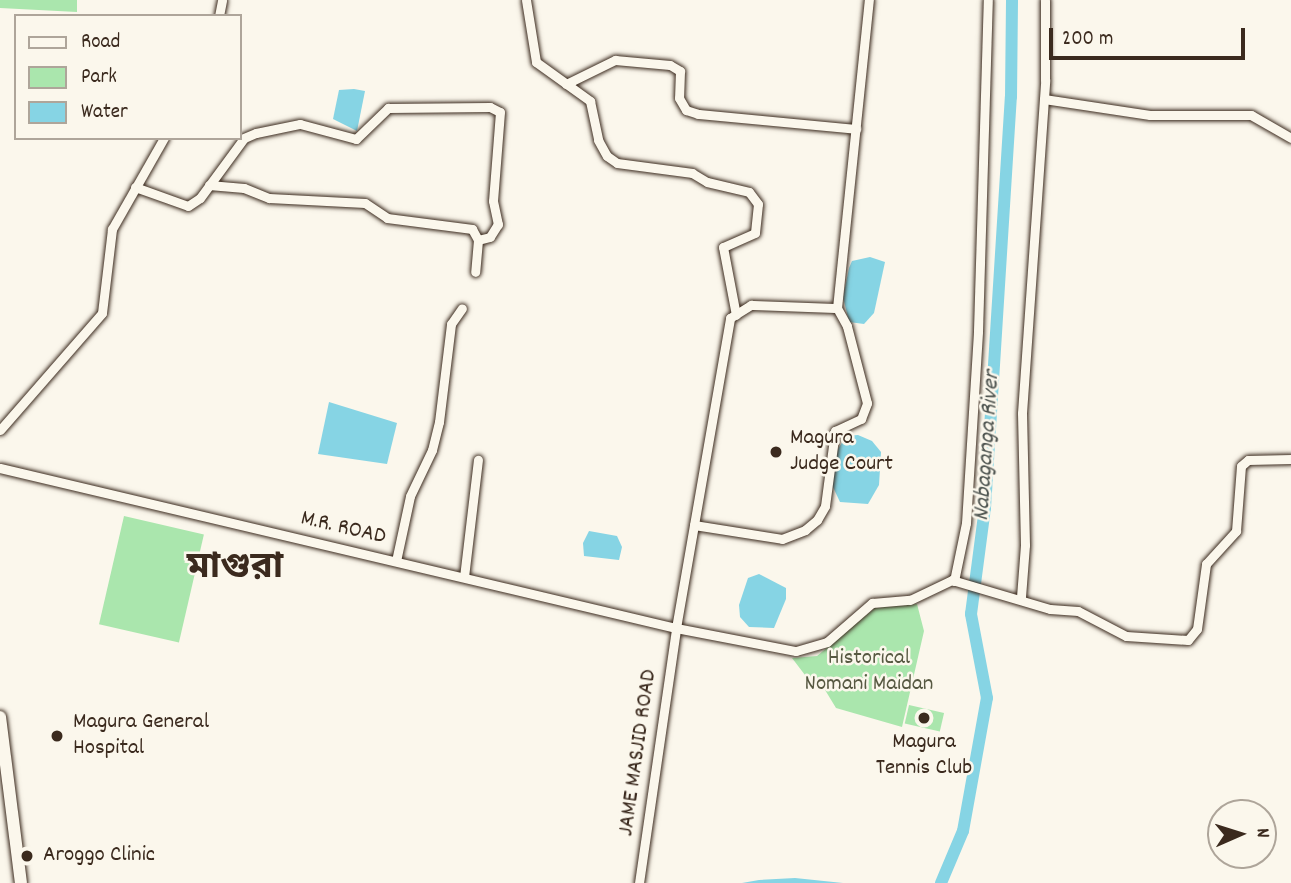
<!DOCTYPE html>
<html>
<head>
<meta charset="utf-8">
<style>
  body { margin:0 }
  #map { position:relative; width:1291px; height:883px; overflow:hidden; background:#fbf7ec; font-family:Dekko,"Noto Sans Bengali",sans-serif }
  div>[style] { position:absolute }
  [style*='--x'] { left:calc(var(--x)*1px); top:calc(var(--y)*1px); width:calc(var(--w)*1px); rotate:calc(var(--a)*1deg) }
  .green>* { inset:0; background:#aae6ad; transform-origin:0 0 }
  .water>* { inset:0; background:#86d4e4 }
  .river>* { height:12px; margin:-6px; padding:0 6px; transform-origin:6px; border-radius:6px; background:#86d4e4 }
  .roads { filter:drop-shadow(0 0 2px #3b2a1e) drop-shadow(0 0 2px #3b2a1e) }
  .minor>* { height:9px; margin:-4.5px; padding:0 4.5px; transform-origin:4.5px; border-radius:4.5px; background:#fbf7ec }
  .highway>* { height:12px; margin:-6px; padding:0 6px; transform-origin:6px; border-radius:6px; background:#fbf7ec }
  .dots>* { width:19px; height:19px; translate:-50% -50%; box-sizing:border-box; border:4px solid #fbf7ec; border-radius:50% }
  span { translate:-50% -50%; white-space:nowrap; text-align:center; line-height:1.15; -webkit-text-stroke:5px #fbf7ec; paint-order:stroke }
  .poi-label { font-size:23px; color:#3b2a1e }
  .left { translate:0 -50%; text-align:left }
  .street-label { font-size:23px; color:#3b2a1e }
  .park-label { font-size:23px; color:#575942 }
  .water-label { font-size:24px; color:#4e5450; font-style:italic }
  .town-label { font-size:37px; color:#3b2a1e; font-weight:700 }
  .legend { position:absolute; left:14px; top:14px; width:228px; height:126px; box-sizing:border-box; background:#fbf7ec; border:2px solid #aea59a; margin:0; padding:9px 12px; list-style:none; font-size:21px; color:#3b2a1e }
  .legend li { display:flex; align-items:center; gap:14px; height:35px }
  .legend b { width:35px; border:2px solid #aea59a }
  .north { position:absolute; left:1207px; top:799px; width:70px; height:70px; box-sizing:border-box; background:#fbf7ec; border:2px solid #aea59a; border-radius:50%; rotate:87deg; font-size:19px; font-weight:700; line-height:28px; text-align:center; color:#3b2a1e }
  .north::after { content:''; display:block; margin:auto; width:24px; height:32px; background:#3b2a1e; clip-path:polygon(50% 0,100% 100%,50% 72%,0 100%) }
  .scale { position:absolute; left:1049px; top:28px; width:196px; height:32px; box-sizing:border-box; border:4px solid #3b2a1e; border-top:0; padding-left:9px; font-size:21px; line-height:24px; white-space:nowrap; color:#3b2a1e; -webkit-text-stroke:5px #fbf7ec; paint-order:stroke }
</style>
</head>
<body>
<div id="map">
  <div class="green">
    <div style="clip-path:polygon(0 0,77px 0,77px 12px,0 8px)"></div>
    <div style="left:124px;top:516px;width:82px;height:111px;rotate:13deg"></div>
    <div style="clip-path:polygon(917px 604px,924px 631px,902px 727px,836px 708px,822px 685px,808px 679px,792px 658px,817px 656px,875px 608px)"></div>
    <div style="left:909px;top:705px;width:36px;height:19px;rotate:13deg"></div>
  </div>
  <div class="water">
    <div style="clip-path:polygon(354px 89px,365px 91px,357px 131px,333px 119px,339px 90px)"></div>
    <div style="clip-path:polygon(870px 257px,885px 262px,874px 313px,864px 324px,849px 322px,843px 297px,849px 268px,852px 261px)"></div>
    <div style="clip-path:polygon(329px 402px,397px 423px,387px 464px,318px 454px)"></div>
    <div style="clip-path:polygon(858px 435px,872px 441px,881px 452px,879px 485px,868px 504px,840px 502px,832px 485px,835px 454px,846px 436px)"></div>
    <div style="clip-path:polygon(589px 531px,617px 536px,622px 547px,619px 560px,584px 556px,583px 543px)"></div>
    <div style="clip-path:polygon(759px 574px,786px 588px,786px 599px,774px 628px,749px 627px,740px 617px,739px 605px,748px 578px)"></div>
    <div style="clip-path:polygon(795px 878px,843px 883px,742px 883px,759px 880px)"></div>
  </div>
  <div class="river">
    <div style="--x:941;--y:883;--w:56;--a:-67.1"></div>
    <div style="--x:963;--y:831;--w:135;--a:-79.8"></div>
    <div style="--x:987;--y:698;--w:86;--a:-100.8"></div>
    <div style="--x:971;--y:614;--w:107;--a:-82.5"></div>
    <div style="--x:985;--y:508;--w:412;--a:-86.4"></div>
    <div style="--x:1011;--y:97;--w:97;--a:-89.4"></div>
  </div>
  <div class="roads">
    <div class="minor">
      <div style="--x:526;--y:0;--w:63;--a:80.8"></div>
      <div style="--x:536;--y:62;--w:67;--a:35.8"></div>
      <div style="--x:590;--y:101;--w:40;--a:78"></div>
      <div style="--x:598;--y:140;--w:18;--a:61"></div>
      <div style="--x:607;--y:156;--w:12;--a:35"></div>
      <div style="--x:617;--y:163;--w:76;--a:7.6"></div>
      <div style="--x:692;--y:173;--w:17;--a:31"></div>
      <div style="--x:707;--y:182;--w:43;--a:13.4"></div>
      <div style="--x:749;--y:192;--w:15;--a:53"></div>
      <div style="--x:758;--y:204;--w:29;--a:96"></div>
      <div style="--x:755;--y:233;--w:35;--a:156"></div>
      <div style="--x:723;--y:247;--w:69;--a:79.2"></div>
      <div style="--x:219;--y:16;--w:16;--a:-79"></div>
      <div style="--x:566;--y:84;--w:55;--a:-26.1"></div>
      <div style="--x:615;--y:60;--w:55;--a:5.2"></div>
      <div style="--x:670;--y:65;--w:12;--a:31"></div>
      <div style="--x:680;--y:71;--w:27;--a:92"></div>
      <div style="--x:679;--y:98;--w:14;--a:60"></div>
      <div style="--x:686;--y:110;--w:13;--a:18"></div>
      <div style="--x:698;--y:114;--w:159;--a:5.4"></div>
      <div style="--x:1044;--y:99;--w:107;--a:8.6"></div>
      <div style="--x:1150;--y:115;--w:101;--a:0"></div>
      <div style="--x:1251;--y:115;--w:46;--a:29.9"></div>
      <div style="--x:209;--y:185;--w:35;--a:5"></div>
      <div style="--x:244;--y:188;--w:27;--a:22"></div>
      <div style="--x:269;--y:198;--w:96;--a:3"></div>
      <div style="--x:365;--y:203;--w:27;--a:34"></div>
      <div style="--x:387;--y:218;--w:86;--a:7.4"></div>
      <div style="--x:472;--y:229;--w:13;--a:61"></div>
      <div style="--x:135;--y:187;--w:56;--a:19.7"></div>
      <div style="--x:188;--y:206;--w:14;--a:-34"></div>
      <div style="--x:200;--y:198;--w:74;--a:-53.7"></div>
      <div style="--x:244;--y:138;--w:13;--a:-23"></div>
      <div style="--x:256;--y:133;--w:45;--a:-11.6"></div>
      <div style="--x:300;--y:124;--w:58;--a:15"></div>
      <div style="--x:356;--y:139;--w:45;--a:-44.1"></div>
      <div style="--x:388;--y:108;--w:102;--a:-0.6"></div>
      <div style="--x:490;--y:107;--w:11;--a:27"></div>
      <div style="--x:500;--y:112;--w:89;--a:94.5"></div>
      <div style="--x:493;--y:201;--w:24;--a:78"></div>
      <div style="--x:498;--y:224;--w:15;--a:122"></div>
      <div style="--x:490;--y:237;--w:12;--a:166"></div>
      <div style="--x:478;--y:240;--w:32;--a:95"></div>
      <div style="--x:0;--y:430;--w:155;--a:-48.9"></div>
      <div style="--x:102;--y:313;--w:85;--a:-83.2"></div>
      <div style="--x:112;--y:229;--w:105;--a:-60.3"></div>
      <div style="--x:0;--y:468;--w:695;--a:13.32"></div>
      <div style="--x:676;--y:628;--w:122;--a:10.9"></div>
      <div style="--x:796;--y:651;--w:32;--a:-16"></div>
      <div style="--x:827;--y:642;--w:60;--a:-40.9"></div>
      <div style="--x:872;--y:603;--w:38;--a:-5"></div>
      <div style="--x:910;--y:600;--w:47;--a:-25.5"></div>
      <div style="--x:952;--y:580;--w:102;--a:16.5"></div>
      <div style="--x:1050;--y:609;--w:28;--a:4"></div>
      <div style="--x:1078;--y:611;--w:54;--a:27.5"></div>
      <div style="--x:1126;--y:636;--w:62;--a:3.7"></div>
      <div style="--x:1188;--y:640;--w:14;--a:-51"></div>
      <div style="--x:1197;--y:629;--w:66;--a:-82.1"></div>
      <div style="--x:1206;--y:564;--w:45;--a:-47.7"></div>
      <div style="--x:1236;--y:531;--w:65;--a:-85.6"></div>
      <div style="--x:1241;--y:466;--w:9;--a:-41"></div>
      <div style="--x:1248;--y:460;--w:43;--a:-1.3"></div>
      <div style="--x:694;--y:525;--w:89;--a:9"></div>
      <div style="--x:782;--y:539;--w:25;--a:-21"></div>
      <div style="--x:805;--y:530;--w:16;--a:-40"></div>
      <div style="--x:817;--y:520;--w:16;--a:-60"></div>
      <div style="--x:825;--y:506;--w:76;--a:-82.4"></div>
      <div style="--x:835;--y:431;--w:29;--a:-25"></div>
      <div style="--x:861;--y:419;--w:17;--a:-69"></div>
      <div style="--x:867;--y:403;--w:80;--a:-104.6"></div>
      <div style="--x:847;--y:326;--w:21;--a:-119"></div>
      <div style="--x:396;--y:561;--w:66;--a:-77.8"></div>
      <div style="--x:410;--y:496;--w:51;--a:-64.4"></div>
      <div style="--x:432;--y:450;--w:29;--a:-76"></div>
      <div style="--x:439;--y:422;--w:99;--a:-83"></div>
      <div style="--x:451;--y:324;--w:19;--a:-55"></div>
      <div style="--x:464;--y:577;--w:118;--a:-83.2"></div>
      <div style="--x:954;--y:581;--w:59;--a:-78.3"></div>
      <div style="--x:966;--y:523;--w:192;--a:-86.4"></div>
      <div style="--x:978;--y:331;--w:331;--a:-88.3"></div>
      <div style="--x:1021;--y:597;--w:52;--a:-85.6"></div>
      <div style="--x:1025;--y:545;--w:132;--a:-91.3"></div>
      <div style="--x:1022;--y:413;--w:334;--a:-86"></div>
      <div style="--x:1045;--y:80;--w:80;--a:-90"></div>
      <div style="--x:639;--y:883;--w:258;--a:-81.7"></div>
      <div style="--x:676;--y:628;--w:315;--a:-80.1"></div>
      <div style="--x:730;--y:318;--w:25;--a:-32"></div>
      <div style="--x:751;--y:305;--w:86;--a:2"></div>
      <div style="--x:837;--y:308;--w:310;--a:-84.1"></div>
    </div>
    <div class="highway">
      <div style="--x:0;--y:717;--w:167;--a:82.8"></div>
    </div>
  </div>
  <div class="dots">
    <div style="left:776px;top:452px;background:#3b2a1e"></div>
    <div style="left:924px;top:718px;background:#3b2a1e"></div>
    <div style="left:57px;top:736px;background:#3b2a1e"></div>
    <div style="left:27px;top:856px;background:#3b2a1e"></div>
  </div>
  <div class="poi-label">
    <span class="left" style="left:790px;top:452px">Magura<br>Judge Court</span>
    <span class="left" style="left:73px;top:736px">Magura General<br>Hospital</span>
    <span style="left:924px;top:756px">Magura<br>Tennis Club</span>
    <span class="left" style="left:43px;top:856px">Aroggo Clinic</span>
  </div>
  <div class="street-label">
    <span style="left:343px;top:529px;rotate:13deg">M.R. ROAD</span>
    <span style="left:639px;top:753px;rotate:-82deg">JAME MASJID ROAD</span>
  </div>
  <div class="park-label">
    <span style="left:869px;top:672px">Historical<br>Nomani Maidan</span>
  </div>
  <div class="water-label">
    <span style="left:988px;top:446px;rotate:-86deg">Nabaganga River</span>
  </div>
  <div class="town-label">
    <span style="left:235px;top:570px">মাগুরা</span>
  </div>
  <ul class="legend">
  <li><b style="height:9px;background:#fbf7ec"></b>Road</li>
  <li><b style="height:19px;background:#aae6ad"></b>Park</li>
  <li><b style="height:19px;background:#86d4e4"></b>Water</li>
  </ul>
  <div class="north">N</div>
  <div class="scale">200 m</div>
</div>
</body>
</html>
